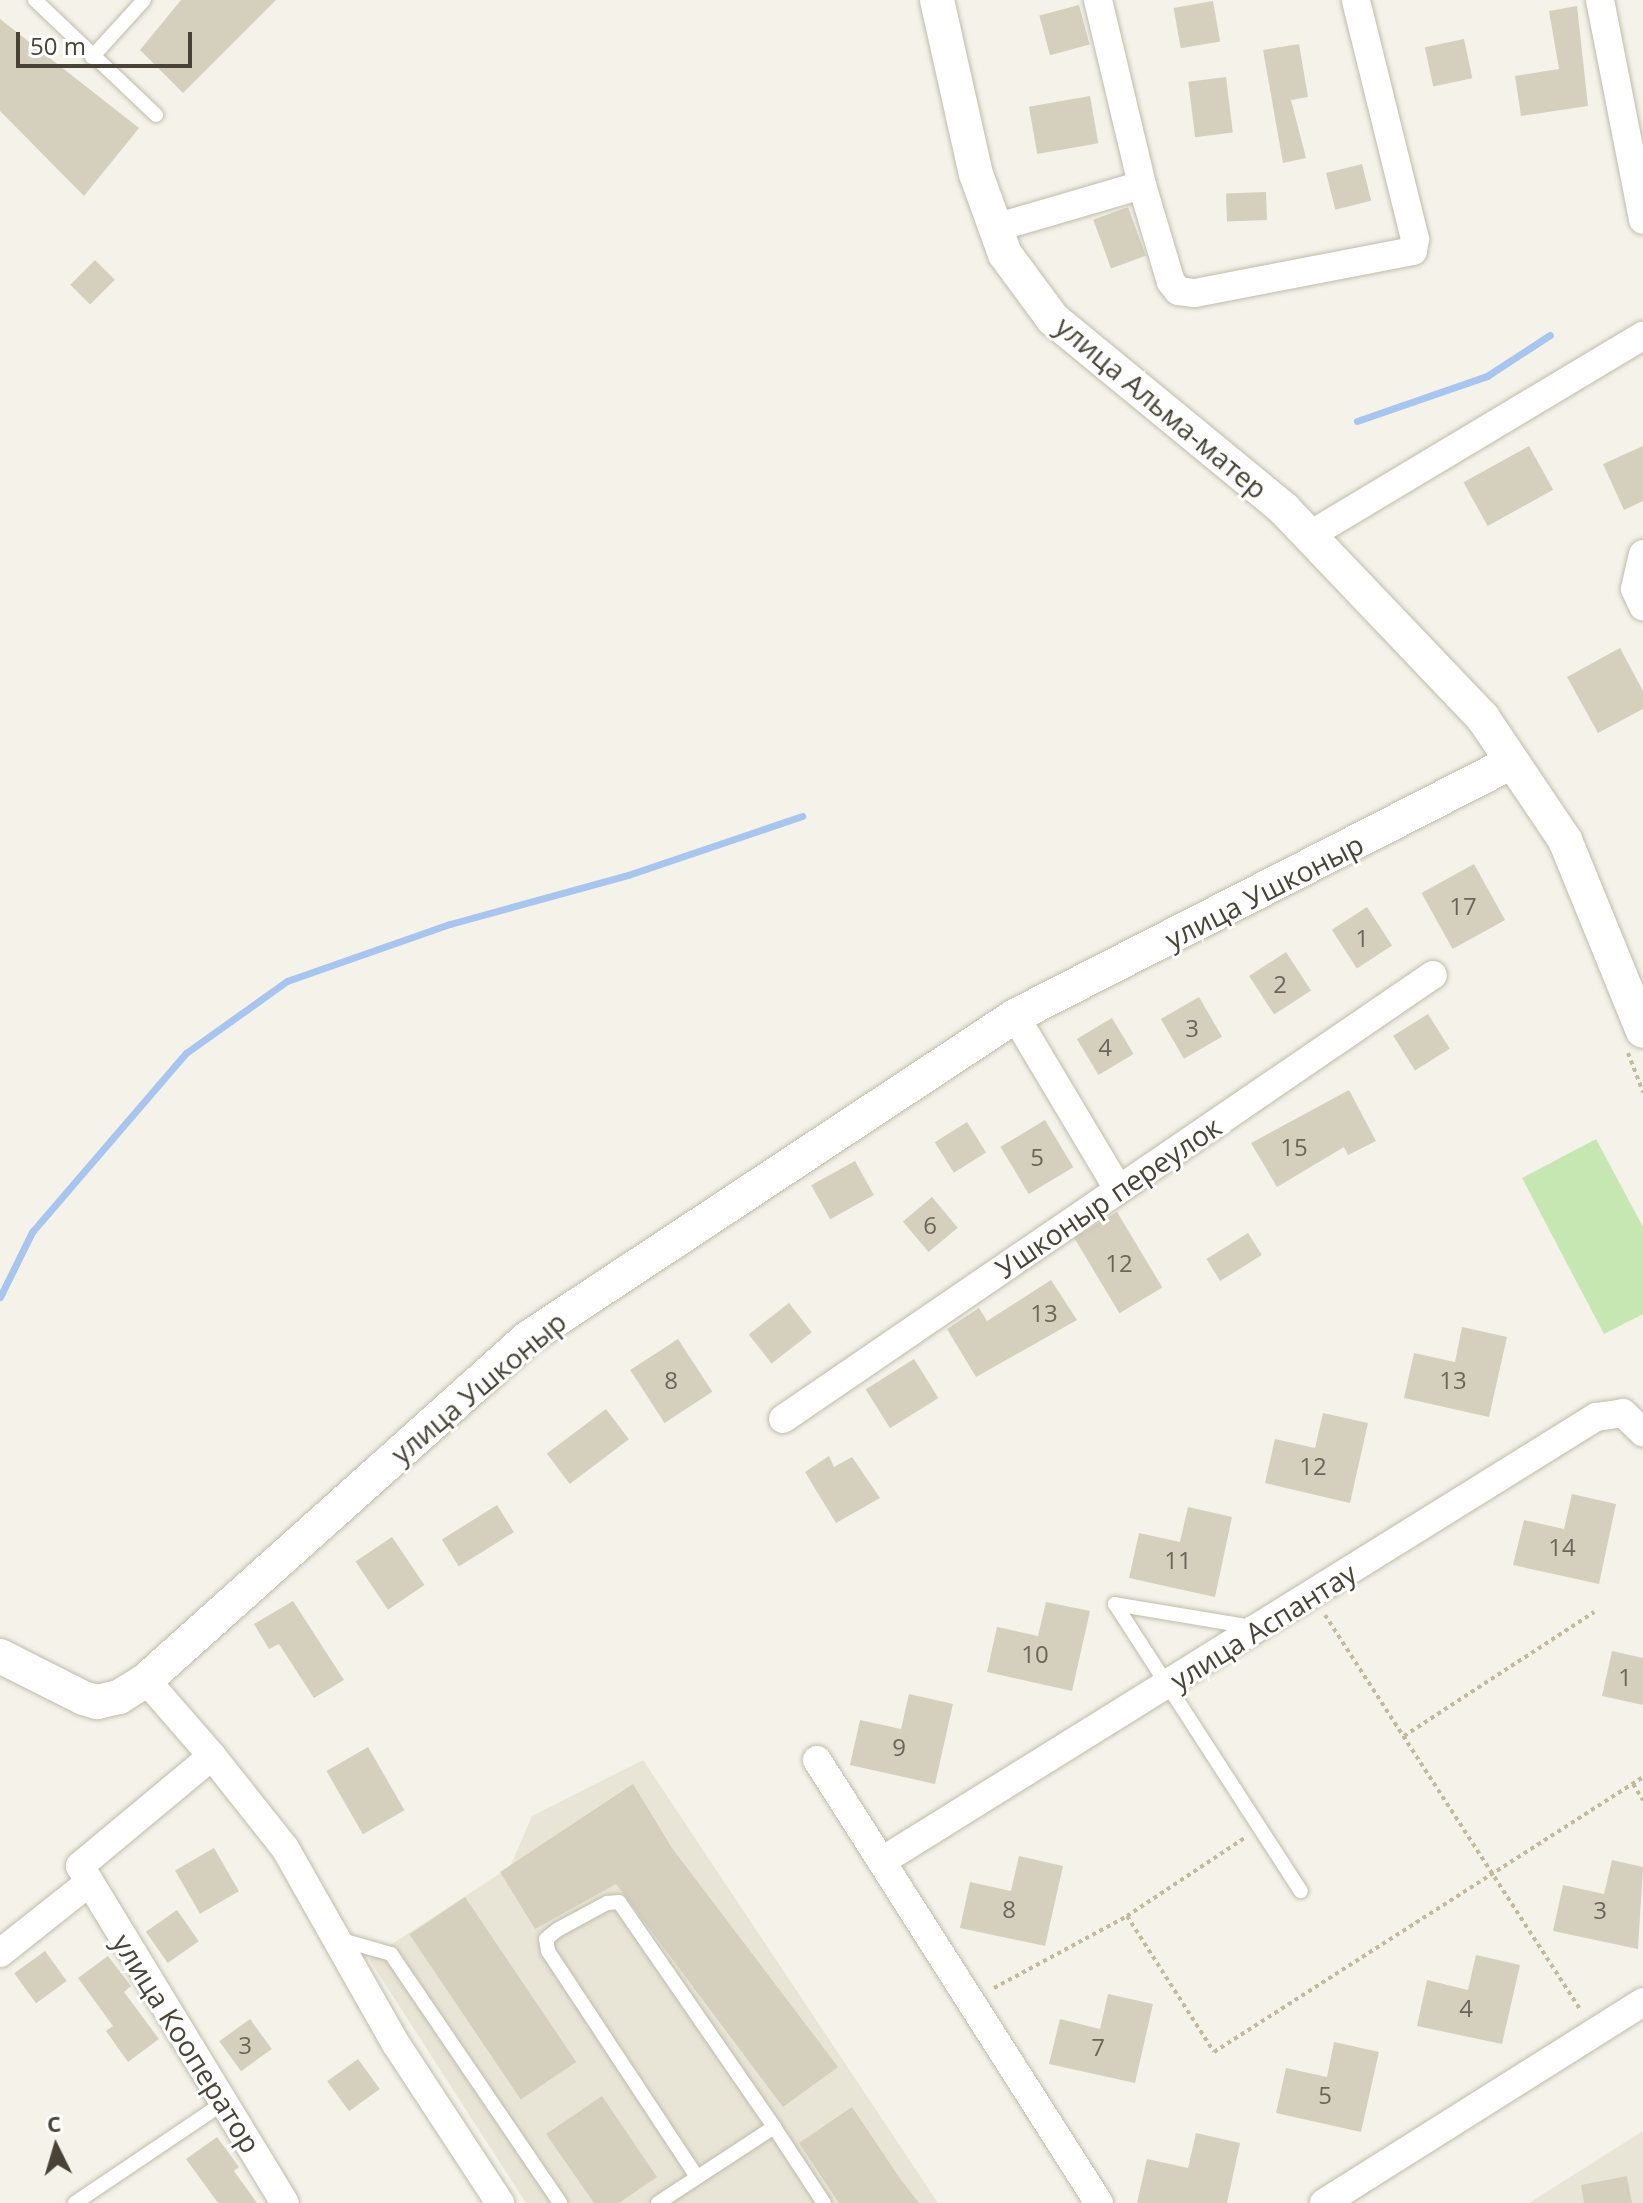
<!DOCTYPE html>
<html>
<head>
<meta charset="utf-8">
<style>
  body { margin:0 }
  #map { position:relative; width:1643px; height:2203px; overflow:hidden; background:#f4f2e9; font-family:"Open Sans",sans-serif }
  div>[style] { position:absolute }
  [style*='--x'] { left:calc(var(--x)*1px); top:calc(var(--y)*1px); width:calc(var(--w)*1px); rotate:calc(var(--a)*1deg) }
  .residential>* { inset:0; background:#e8e5d7 }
  .green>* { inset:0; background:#c6e7b2 }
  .stream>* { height:7px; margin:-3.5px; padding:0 3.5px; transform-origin:3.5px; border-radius:3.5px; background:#a7c5ef }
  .building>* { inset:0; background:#d5d0be; transform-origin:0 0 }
  .path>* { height:4px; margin-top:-2px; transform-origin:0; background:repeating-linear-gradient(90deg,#c1ba9d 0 4px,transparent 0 8px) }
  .roads { filter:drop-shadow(0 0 2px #bfbcab) drop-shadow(0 0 2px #bfbcab) }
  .service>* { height:14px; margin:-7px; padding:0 7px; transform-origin:7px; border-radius:7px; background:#fff }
  .minor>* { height:28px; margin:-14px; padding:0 14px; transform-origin:14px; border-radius:14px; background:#fff }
  .tertiary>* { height:34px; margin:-17px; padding:0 17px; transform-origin:17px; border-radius:17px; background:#fff }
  span { translate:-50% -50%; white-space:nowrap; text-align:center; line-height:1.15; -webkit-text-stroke:6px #fff; paint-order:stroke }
  .number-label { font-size:24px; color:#6a6759 }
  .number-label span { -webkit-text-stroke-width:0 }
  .street-label { font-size:28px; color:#474437 }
  .north { position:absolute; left:16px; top:2107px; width:80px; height:80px; -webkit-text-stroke:6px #fff; paint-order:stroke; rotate:355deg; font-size:22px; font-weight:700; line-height:32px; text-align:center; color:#474437 }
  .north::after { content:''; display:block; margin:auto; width:28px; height:36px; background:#474437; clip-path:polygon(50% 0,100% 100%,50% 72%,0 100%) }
  .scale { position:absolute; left:16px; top:32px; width:176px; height:36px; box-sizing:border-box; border:4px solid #474437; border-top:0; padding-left:10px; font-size:24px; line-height:28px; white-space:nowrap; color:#474437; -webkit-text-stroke:6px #fff; paint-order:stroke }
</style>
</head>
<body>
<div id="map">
  <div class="residential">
    <div style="clip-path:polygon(643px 1760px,938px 2203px,526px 2203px,369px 1959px,510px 1867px,532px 1816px)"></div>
    <div style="clip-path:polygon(1643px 2131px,1643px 2203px,1529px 2203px)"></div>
  </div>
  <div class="green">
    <div style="clip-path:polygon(1596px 1139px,1643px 1227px,1643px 1314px,1604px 1334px,1522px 1178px)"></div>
  </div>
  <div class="stream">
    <div style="--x:1357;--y:421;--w:138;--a:-19.1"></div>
    <div style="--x:1487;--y:376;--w:75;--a:-33.1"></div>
    <div style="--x:0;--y:1297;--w:72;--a:-63.8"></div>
    <div style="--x:32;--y:1232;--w:236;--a:-49.3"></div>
    <div style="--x:186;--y:1053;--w:124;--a:-35.5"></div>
    <div style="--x:287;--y:981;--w:173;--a:-19.3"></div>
    <div style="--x:450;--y:924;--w:185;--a:-15.4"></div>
    <div style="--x:628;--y:875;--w:184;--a:-18.7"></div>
  </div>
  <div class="building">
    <div style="clip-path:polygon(181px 0,276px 0,183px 93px,140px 50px)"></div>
    <div style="left:1213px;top:1px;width:41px;height:40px;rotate:80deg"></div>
    <div style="left:1079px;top:5px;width:41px;height:41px;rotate:75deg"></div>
    <div style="clip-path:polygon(1577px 6px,1588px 106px,1521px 116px,1515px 76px,1559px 69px,1549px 11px)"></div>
    <div style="clip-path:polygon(0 19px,139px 128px,84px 196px,0 111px)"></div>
    <div style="left:1464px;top:39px;width:40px;height:40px;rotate:78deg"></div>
    <div style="clip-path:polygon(1299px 44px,1308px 97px,1291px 100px,1306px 158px,1283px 163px,1263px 50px)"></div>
    <div style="left:1226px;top:77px;width:56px;height:38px;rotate:83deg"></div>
    <div style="left:1090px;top:96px;width:48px;height:62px;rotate:80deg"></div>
    <div style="left:1362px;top:164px;width:38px;height:37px;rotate:76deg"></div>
    <div style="left:1266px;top:192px;width:28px;height:40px;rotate:88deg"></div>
    <div style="left:1128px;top:207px;width:52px;height:37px;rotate:70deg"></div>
    <div style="left:95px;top:260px;width:28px;height:35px;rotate:45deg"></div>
    <div style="left:1529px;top:446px;width:50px;height:75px;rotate:61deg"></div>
    <div style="clip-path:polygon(1643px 446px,1643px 501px,1624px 510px,1603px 464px)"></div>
    <div style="clip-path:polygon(1620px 648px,1643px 691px,1643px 709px,1598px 733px,1567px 677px)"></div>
    <div style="left:1474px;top:864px;width:64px;height:60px;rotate:61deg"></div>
    <div style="left:1367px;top:907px;width:46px;height:42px;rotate:57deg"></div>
    <div style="left:1286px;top:952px;width:46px;height:44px;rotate:57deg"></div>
    <div style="left:1199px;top:997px;width:46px;height:44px;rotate:60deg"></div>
    <div style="left:1428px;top:1014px;width:41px;height:41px;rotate:58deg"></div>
    <div style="left:1112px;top:1018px;width:42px;height:41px;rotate:59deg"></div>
    <div style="clip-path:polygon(1349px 1090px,1376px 1141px,1348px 1155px,1344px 1147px,1277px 1187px,1251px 1143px)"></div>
    <div style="left:1045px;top:1120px;width:55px;height:52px;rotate:59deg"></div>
    <div style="left:967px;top:1122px;width:36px;height:38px;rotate:58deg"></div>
    <div style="left:855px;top:1161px;width:39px;height:50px;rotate:61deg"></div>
    <div style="left:932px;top:1197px;width:40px;height:38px;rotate:50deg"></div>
    <div style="left:1117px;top:1212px;width:88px;height:50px;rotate:59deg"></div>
    <div style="left:1248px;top:1233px;width:26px;height:49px;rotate:58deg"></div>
    <div style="clip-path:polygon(1051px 1280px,1077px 1320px,976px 1377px,947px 1329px,979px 1308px,987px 1321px)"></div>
    <div style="left:789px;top:1303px;width:37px;height:51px;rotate:52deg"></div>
    <div style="clip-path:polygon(1462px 1327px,1507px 1337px,1489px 1417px,1404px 1398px,1414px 1353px,1455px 1362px)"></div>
    <div style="left:678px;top:1339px;width:63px;height:57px;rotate:57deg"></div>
    <div style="left:914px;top:1359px;width:46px;height:57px;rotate:58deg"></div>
    <div style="left:606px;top:1409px;width:38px;height:74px;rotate:53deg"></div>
    <div style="clip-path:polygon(1323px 1413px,1368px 1423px,1350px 1503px,1265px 1483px,1275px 1439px,1315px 1448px)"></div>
    <div style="clip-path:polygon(829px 1456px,834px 1467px,852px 1457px,880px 1498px,836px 1523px,805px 1472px)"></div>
    <div style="clip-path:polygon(1572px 1494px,1616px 1504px,1599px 1584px,1513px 1565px,1524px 1520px,1564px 1529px)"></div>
    <div style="left:497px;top:1505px;width:32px;height:65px;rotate:58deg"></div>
    <div style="clip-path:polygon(1188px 1507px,1232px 1517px,1215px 1597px,1129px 1578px,1139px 1533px,1180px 1542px)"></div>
    <div style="left:392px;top:1537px;width:58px;height:44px;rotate:56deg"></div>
    <div style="clip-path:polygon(293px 1601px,344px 1680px,314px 1698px,279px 1644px,269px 1649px,254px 1624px)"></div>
    <div style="clip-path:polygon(1046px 1602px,1090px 1611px,1072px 1691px,987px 1672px,997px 1627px,1038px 1636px)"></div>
    <div style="clip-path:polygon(1612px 1651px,1643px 1658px,1643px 1705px,1602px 1696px)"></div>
    <div style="clip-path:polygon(909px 1694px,953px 1704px,935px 1784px,850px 1765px,860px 1720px,901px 1729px)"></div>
    <div style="left:368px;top:1747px;width:73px;height:48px;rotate:60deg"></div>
    <div style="clip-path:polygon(633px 1784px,672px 1848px,838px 2067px,783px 2107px,616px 1884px,535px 1929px,500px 1872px)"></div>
    <div style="left:214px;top:1848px;width:50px;height:45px;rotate:60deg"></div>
    <div style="clip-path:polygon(1019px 1856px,1063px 1866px,1045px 1946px,960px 1928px,970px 1882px,1011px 1891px)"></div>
    <div style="clip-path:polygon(1612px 1860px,1643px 1867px,1638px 1949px,1553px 1931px,1563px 1885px,1604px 1894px)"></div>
    <div style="left:465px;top:1897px;width:199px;height:67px;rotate:56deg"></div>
    <div style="left:177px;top:1910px;width:38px;height:38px;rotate:55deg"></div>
    <div style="left:45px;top:1951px;width:37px;height:38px;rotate:54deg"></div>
    <div style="clip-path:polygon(1476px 1955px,1520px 1965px,1502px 2044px,1417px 2026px,1427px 1980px,1468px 1990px)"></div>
    <div style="clip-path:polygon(108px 1956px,131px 1986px,124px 1992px,159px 2039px,128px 2062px,106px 2031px,113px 2026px,78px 1978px)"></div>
    <div style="clip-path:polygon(1108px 1994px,1153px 2004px,1135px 2083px,1049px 2064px,1060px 2019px,1100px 2029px)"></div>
    <div style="left:250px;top:2019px;width:37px;height:38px;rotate:54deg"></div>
    <div style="clip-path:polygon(1334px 2042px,1379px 2052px,1361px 2132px,1276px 2113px,1286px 2068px,1327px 2077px)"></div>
    <div style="left:358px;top:2059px;width:37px;height:38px;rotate:54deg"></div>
    <div style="clip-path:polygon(602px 2096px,657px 2177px,619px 2203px,594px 2203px,546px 2134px)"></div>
    <div style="clip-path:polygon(852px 2107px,899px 2177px,919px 2203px,839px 2203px,799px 2143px)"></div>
    <div style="clip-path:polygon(1196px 2133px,1240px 2143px,1227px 2203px,1137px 2203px,1147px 2159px,1188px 2168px)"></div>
    <div style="clip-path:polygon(217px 2137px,239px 2167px,234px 2171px,257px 2203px,218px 2203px,186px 2159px)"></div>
    <div style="clip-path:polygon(1627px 2176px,1632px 2203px,1584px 2203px,1581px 2185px)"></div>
  </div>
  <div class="path">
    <div style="--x:1628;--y:1053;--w:42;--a:69"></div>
    <div style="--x:1325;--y:1615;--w:471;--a:57.1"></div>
    <div style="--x:1404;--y:1736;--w:227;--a:-33.1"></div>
    <div style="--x:1633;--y:1784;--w:19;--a:58"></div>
    <div style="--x:1127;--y:1916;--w:161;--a:57.4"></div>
    <div style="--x:1214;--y:2052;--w:510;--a:-32.66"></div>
    <div style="--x:994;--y:1988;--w:151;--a:-28.4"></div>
    <div style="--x:1127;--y:1916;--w:143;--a:-33.6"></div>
  </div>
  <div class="roads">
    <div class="service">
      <div style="--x:35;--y:0;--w:167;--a:43.5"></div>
      <div style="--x:92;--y:57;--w:77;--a:-47.6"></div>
      <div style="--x:1252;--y:1627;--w:139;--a:-170.5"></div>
      <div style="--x:1115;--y:1604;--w:342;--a:57.1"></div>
      <div style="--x:338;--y:1939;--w:55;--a:15.8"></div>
      <div style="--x:391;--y:1954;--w:301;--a:55.8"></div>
      <div style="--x:697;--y:2177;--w:271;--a:-123.4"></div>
      <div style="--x:548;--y:1951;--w:12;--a:-99"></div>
      <div style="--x:546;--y:1939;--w:14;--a:-39"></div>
      <div style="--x:557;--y:1930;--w:57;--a:-28.4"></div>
      <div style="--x:607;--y:1903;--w:12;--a:-5"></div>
      <div style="--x:619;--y:1902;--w:273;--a:55.4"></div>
      <div style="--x:75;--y:2203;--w:181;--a:-34"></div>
      <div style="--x:658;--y:2203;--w:139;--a:-33.2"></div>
      <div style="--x:774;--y:2127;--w:91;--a:56.7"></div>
    </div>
    <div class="minor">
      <div style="--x:1098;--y:0;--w:190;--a:76.6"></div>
      <div style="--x:1142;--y:185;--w:101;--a:73.4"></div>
      <div style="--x:1171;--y:282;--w:11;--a:52"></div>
      <div style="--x:1178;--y:291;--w:17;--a:7"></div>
      <div style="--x:1195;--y:293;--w:222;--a:-10.9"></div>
      <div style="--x:1413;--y:251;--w:12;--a:-81"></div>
      <div style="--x:1415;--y:239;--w:246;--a:-103.9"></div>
      <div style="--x:1600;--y:0;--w:224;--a:78.9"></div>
      <div style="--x:995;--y:228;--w:153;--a:-16.3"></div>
      <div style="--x:1310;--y:535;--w:388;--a:-30.9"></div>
      <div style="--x:1643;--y:554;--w:36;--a:103"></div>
      <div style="--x:1635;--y:589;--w:19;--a:65"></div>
      <div style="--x:1015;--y:1016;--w:201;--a:59.2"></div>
      <div style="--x:783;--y:1419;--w:787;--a:-34.34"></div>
      <div style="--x:146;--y:1680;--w:101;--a:49"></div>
      <div style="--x:212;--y:1756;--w:172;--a:140.2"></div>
      <div style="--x:80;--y:1866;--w:394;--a:58.7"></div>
      <div style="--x:212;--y:1756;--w:117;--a:51.6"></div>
      <div style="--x:285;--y:1848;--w:225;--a:60.5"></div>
      <div style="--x:396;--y:2044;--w:190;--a:56.8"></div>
      <div style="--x:817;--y:1760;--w:525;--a:57.52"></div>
      <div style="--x:882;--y:1861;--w:841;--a:-31.88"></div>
      <div style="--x:1596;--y:1417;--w:27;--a:-8"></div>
      <div style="--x:1623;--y:1413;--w:28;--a:44"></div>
      <div style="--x:0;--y:1953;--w:111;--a:-38.4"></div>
      <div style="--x:1324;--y:2203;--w:377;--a:-32.2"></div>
    </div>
    <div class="tertiary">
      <div style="--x:937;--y:0;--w:178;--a:77.4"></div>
      <div style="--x:976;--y:174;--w:85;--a:70.1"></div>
      <div style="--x:1005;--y:254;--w:81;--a:53.6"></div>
      <div style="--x:1053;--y:319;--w:299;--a:39.4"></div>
      <div style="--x:1284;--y:509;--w:289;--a:46.4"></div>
      <div style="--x:1483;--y:718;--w:147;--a:56.1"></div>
      <div style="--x:1565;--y:840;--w:206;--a:67.8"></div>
      <div style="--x:0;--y:1656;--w:93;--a:26.8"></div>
      <div style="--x:83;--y:1698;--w:15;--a:16"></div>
      <div style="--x:97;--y:1702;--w:23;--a:-13"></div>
      <div style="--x:119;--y:1697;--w:32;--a:-32"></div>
      <div style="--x:146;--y:1680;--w:513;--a:-41.84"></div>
      <div style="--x:528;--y:1338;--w:584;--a:-33.47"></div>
      <div style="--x:1015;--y:1016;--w:558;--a:-27.07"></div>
    </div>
  </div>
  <div class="number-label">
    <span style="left:1463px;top:906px">17</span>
    <span style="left:1362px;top:938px">1</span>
    <span style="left:1280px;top:984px">2</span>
    <span style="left:1192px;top:1028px">3</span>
    <span style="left:1105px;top:1047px">4</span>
    <span style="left:1294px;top:1147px">15</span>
    <span style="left:1037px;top:1157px">5</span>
    <span style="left:930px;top:1225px">6</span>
    <span style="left:1119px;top:1263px">12</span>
    <span style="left:1044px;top:1313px">13</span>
    <span style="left:671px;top:1380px">8</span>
    <span style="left:1453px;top:1380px">13</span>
    <span style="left:1313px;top:1466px">12</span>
    <span style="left:1562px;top:1547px">14</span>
    <span style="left:1178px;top:1560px">11</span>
    <span style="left:1035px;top:1654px">10</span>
    <span style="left:1625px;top:1677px">1</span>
    <span style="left:899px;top:1747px">9</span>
    <span style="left:1009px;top:1909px">8</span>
    <span style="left:1600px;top:1910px">3</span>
    <span style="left:1466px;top:2008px">4</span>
    <span style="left:245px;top:2045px">3</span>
    <span style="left:1098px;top:2047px">7</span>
    <span style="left:1325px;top:2095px">5</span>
  </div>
  <div class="street-label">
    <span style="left:1162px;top:407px;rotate:40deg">улица Альма-матер</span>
    <span style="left:1264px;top:891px;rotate:-27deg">улица Ушконыр</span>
    <span style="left:1108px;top:1197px;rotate:-34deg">Ушконыр переулок</span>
    <span style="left:478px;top:1387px;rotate:-40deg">улица Ушконыр</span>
    <span style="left:1263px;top:1626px;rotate:-32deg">улица Аспантау</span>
    <span style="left:187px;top:2043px;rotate:58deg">улица Кооператор</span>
  </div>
  <div class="north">С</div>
  <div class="scale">50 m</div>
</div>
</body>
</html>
